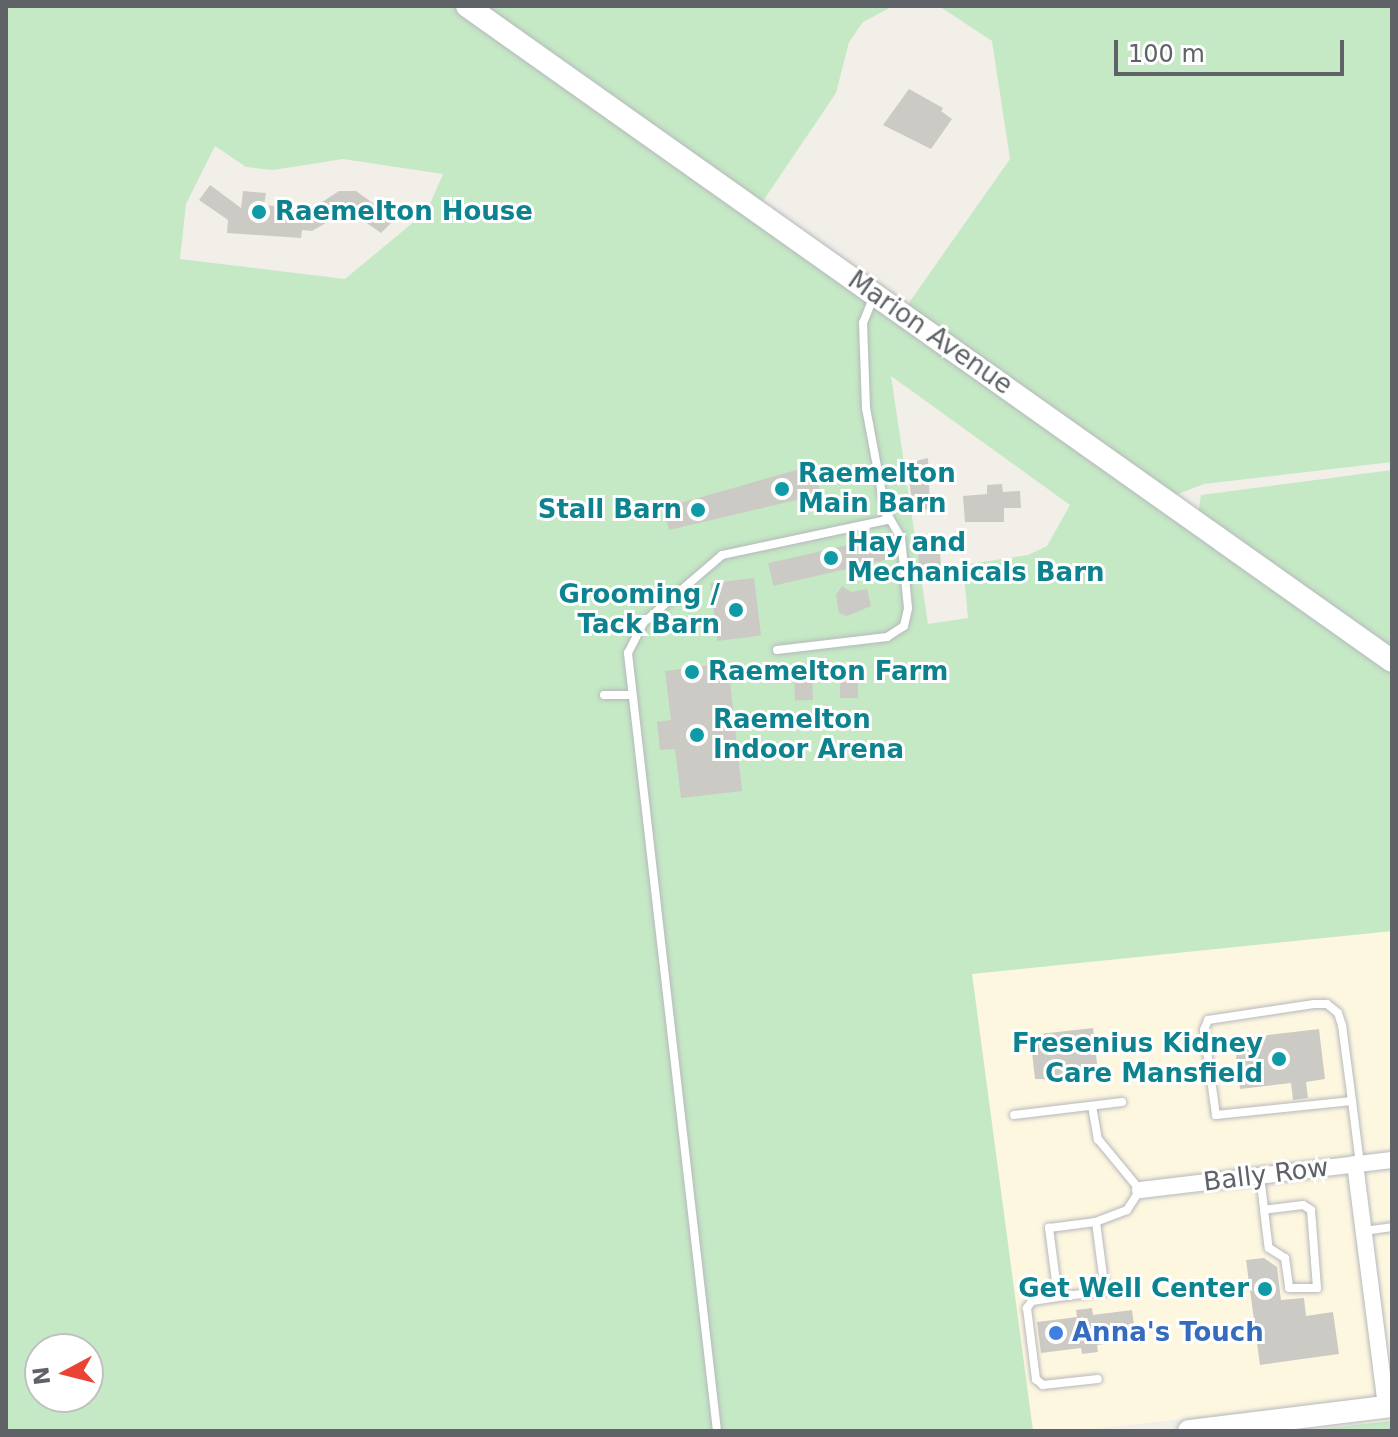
<!DOCTYPE html>
<html>
<head>
<meta charset="utf-8">
<style>
  body { margin:0 }
  #map { position:relative; width:1398px; height:1437px; overflow:hidden; background:#f1efe8; font-family:"DejaVu Sans",sans-serif }
  div>[style] { position:absolute }
  [style*='--x'] { left:calc(var(--x)*1px); top:calc(var(--y)*1px); width:calc(var(--w)*1px); rotate:calc(var(--a)*1deg) }
  .commercial>* { inset:0; background:#fef7e0 }
  .green>* { inset:0; background:#c5e8c5 }
  .building>* { inset:0; background:#cccac5; transform-origin:0 0 }
  .roads { filter:drop-shadow(0 0 2px #b5b8bc) drop-shadow(0 0 2px #b5b8bc) }
  .lane>* { height:8px; margin:-4px; padding:0 4px; transform-origin:4px; border-radius:4px; background:#fff }
  .street>* { height:16px; margin:-8px; padding:0 8px; transform-origin:8px; border-radius:8px; background:#fff }
  .secondary>* { height:22px; margin:-11px; padding:0 11px; transform-origin:11px; border-radius:11px; background:#fff }
  .dots>* { width:22px; height:22px; translate:-50% -50%; box-sizing:border-box; border:4px solid #fff; border-radius:50% }
  span { translate:-50% -50%; white-space:nowrap; text-align:center; line-height:1.15; -webkit-text-stroke:6px #fff; paint-order:stroke }
  .culture-label { font-size:26px; color:#0d838f; font-weight:700 }
  .left { translate:0 -50%; text-align:left }
  .right { translate:-100% -50%; text-align:right }
  .street-label { font-size:26px; color:#5f6368 }
  .shop-label { font-size:26px; color:#366cbe; font-weight:700 }
  .frame { position:absolute; inset:0; border:8px solid #5f6368; pointer-events:none }
  .north { position:absolute; left:24px; top:1333px; width:80px; height:80px; box-sizing:border-box; background:#fff; border:2px solid #bfc1c3; border-radius:50%; rotate:263deg; font-size:22px; font-weight:700; line-height:32px; text-align:center; color:#5f6368 }
  .north::after { content:''; display:block; margin:auto; width:28px; height:36px; background:#ea4335; clip-path:polygon(50% 0,100% 100%,50% 72%,0 100%) }
  .scale { position:absolute; left:1114px; top:40px; width:230px; height:36px; box-sizing:border-box; border:4px solid #5f6368; border-top:0; padding-left:10px; font-size:24px; line-height:28px; white-space:nowrap; color:#5f6368; -webkit-text-stroke:6px #fff; paint-order:stroke }
</style>
</head>
<body>
<div id="map">
  <div class="commercial">
    <div style="clip-path:polygon(1392px 931px,1392px 1421px,1253px 1431px,1250px 1411px,1077px 1431px,1033px 1431px,972px 973px)"></div>
  </div>
  <div class="green">
    <div style="clip-path:polygon(evenodd,6px 6px,455px 6px,1392px 670px,1392px 931px,972px 974px,1033px 1431px,6px 1431px,6px 6px,215px 146px,246px 167px,273px 170px,343px 159px,443px 174px,427px 211px,345px 279px,180px 259px,186px 204px,215px 146px,6px 6px,891px 376px,1070px 505px,1047px 546px,1028px 555px,963px 565px,968px 618px,928px 624px,891px 376px,6px 6px,40px 1349px,88px 1349px,88px 1397px,40px 1397px,40px 1349px)"></div>
    <div style="clip-path:polygon(481px 6px,893px 6px,863px 22px,849px 42px,836px 93px,761px 204px)"></div>
    <div style="clip-path:polygon(939px 6px,1392px 6px,1392px 462px,1204px 484px,1173px 496px,906px 307px,1010px 159px,992px 41px)"></div>
    <div style="clip-path:polygon(1392px 470px,1392px 652px,1198px 514px,1201px 495px)"></div>
    <div style="clip-path:polygon(1392px 1421px,1392px 1431px,1303px 1431px)"></div>
  </div>
  <div class="building">
    <div style="clip-path:polygon(909px 89px,943px 108px,941px 111px,952px 119px,931px 149px,883px 125px)"></div>
    <div style="clip-path:polygon(210px 185px,241px 208px,243px 191px,266px 193px,264px 205px,310px 210px,339px 191px,356px 191px,395px 219px,381px 233px,348px 210px,312px 231px,302px 230px,301px 238px,227px 233px,228px 220px,199px 200px)"></div>
    <div style="clip-path:polygon(928px 458px,930px 509px,913px 511px,907px 463px)"></div>
    <div style="clip-path:polygon(810px 466px,822px 494px,669px 530px,663px 508px)"></div>
    <div style="clip-path:polygon(1002px 484px,1003px 492px,1020px 491px,1021px 508px,1004px 508px,1004px 522px,965px 522px,963px 496px,987px 494px,987px 485px)"></div>
    <div style="left:891px;top:535px;width:23px;height:126px;rotate:77deg"></div>
    <div style="left:939px;top:538px;width:32px;height:22px;rotate:86deg"></div>
    <div style="left:754px;top:578px;width:58px;height:44px;rotate:83deg"></div>
    <div style="clip-path:polygon(842px 586px,851px 592px,867px 589px,871px 606px,847px 616px,839px 613px,836px 595px)"></div>
    <div style="clip-path:polygon(728px 663px,742px 791px,681px 798px,675px 749px,660px 750px,657px 722px,671px 720px,665px 671px)"></div>
    <div style="left:840px;top:671px;width:18px;height:27px"></div>
    <div style="left:812px;top:673px;width:27px;height:18px;rotate:88deg"></div>
    <div style="clip-path:polygon(1093px 1028px,1098px 1072px,1073px 1075px,1074px 1080px,1035px 1079px,1030px 1035px)"></div>
    <div style="clip-path:polygon(1319px 1029px,1325px 1079px,1306px 1082px,1308px 1098px,1293px 1100px,1291px 1083px,1240px 1089px,1234px 1039px)"></div>
    <div style="clip-path:polygon(1264px 1258px,1277px 1267px,1281px 1300px,1304px 1298px,1306px 1316px,1333px 1312px,1339px 1354px,1260px 1365px,1246px 1260px)"></div>
    <div style="clip-path:polygon(1092px 1308px,1093px 1315px,1132px 1310px,1136px 1340px,1097px 1345px,1098px 1352px,1082px 1354px,1081px 1348px,1041px 1353px,1037px 1322px,1077px 1317px,1076px 1310px)"></div>
  </div>
  <div class="roads">
    <div class="lane">
      <div style="--x:777;--y:650;--w:111;--a:-6.7"></div>
      <div style="--x:887;--y:637;--w:20;--a:-33"></div>
      <div style="--x:904;--y:626;--w:18;--a:-77"></div>
      <div style="--x:908;--y:608;--w:70;--a:-95.7"></div>
      <div style="--x:901;--y:538;--w:24;--a:-120"></div>
      <div style="--x:604;--y:695;--w:27;--a:0"></div>
      <div style="--x:1352;--y:1101;--w:137;--a:174.1"></div>
      <div style="--x:1216;--y:1115;--w:86;--a:-98"></div>
      <div style="--x:1204;--y:1030;--w:11;--a:-68"></div>
      <div style="--x:1208;--y:1020;--w:107;--a:-8.6"></div>
      <div style="--x:1314;--y:1004;--w:13;--a:0"></div>
      <div style="--x:1327;--y:1004;--w:14;--a:39"></div>
      <div style="--x:1338;--y:1013;--w:13;--a:72"></div>
      <div style="--x:1342;--y:1025;--w:77;--a:82.5"></div>
      <div style="--x:1352;--y:1101;--w:64;--a:82.8"></div>
      <div style="--x:1092;--y:1106;--w:34;--a:80"></div>
      <div style="--x:1098;--y:1139;--w:66;--a:50.5"></div>
      <div style="--x:1140;--y:1190;--w:24;--a:123"></div>
      <div style="--x:1127;--y:1210;--w:33;--a:159"></div>
      <div style="--x:1096;--y:1222;--w:70;--a:82.6"></div>
      <div style="--x:1105;--y:1291;--w:47;--a:172.7"></div>
      <div style="--x:1058;--y:1297;--w:70;--a:-97.4"></div>
      <div style="--x:1049;--y:1228;--w:47;--a:-7.3"></div>
      <div style="--x:1014;--y:1115;--w:109;--a:-6.9"></div>
      <div style="--x:1260;--y:1176;--w:34;--a:83"></div>
      <div style="--x:1264;--y:1210;--w:38;--a:83"></div>
      <div style="--x:1269;--y:1248;--w:19;--a:32"></div>
      <div style="--x:1285;--y:1258;--w:30;--a:82"></div>
      <div style="--x:1289;--y:1288;--w:28;--a:0"></div>
      <div style="--x:1317;--y:1288;--w:78;--a:-94.4"></div>
      <div style="--x:1311;--y:1210;--w:9;--a:-148"></div>
      <div style="--x:1303;--y:1205;--w:39;--a:173"></div>
      <div style="--x:1364;--y:1231;--w:28;--a:-8"></div>
      <div style="--x:1058;--y:1297;--w:26;--a:171"></div>
      <div style="--x:1032;--y:1301;--w:9;--a:126"></div>
      <div style="--x:1027;--y:1308;--w:72;--a:82.8"></div>
      <div style="--x:1036;--y:1379;--w:9;--a:41"></div>
      <div style="--x:1043;--y:1385;--w:55;--a:-6.2"></div>
      <div style="--x:717;--y:1431;--w:783;--a:-96.53"></div>
      <div style="--x:628;--y:653;--w:34;--a:-63"></div>
      <div style="--x:643;--y:623;--w:104;--a:-40.7"></div>
      <div style="--x:722;--y:555;--w:169;--a:-12"></div>
      <div style="--x:887;--y:520;--w:114;--a:-100.6"></div>
      <div style="--x:866;--y:408;--w:85;--a:-92"></div>
      <div style="--x:863;--y:323;--w:27;--a:-68"></div>
    </div>
    <div class="street">
      <div style="--x:1355;--y:1164;--w:245;--a:82.7"></div>
      <div style="--x:1140;--y:1190;--w:254;--a:-6.8"></div>
    </div>
    <div class="secondary">
      <div style="--x:467;--y:6;--w:1133;--a:35.3"></div>
      <div style="--x:1189;--y:1431;--w:205;--a:-7"></div>
    </div>
  </div>
  <div class="dots">
    <div style="left:259px;top:212px;background:#0f9aa8"></div>
    <div style="left:782px;top:489px;background:#0f9aa8"></div>
    <div style="left:698px;top:510px;background:#0f9aa8"></div>
    <div style="left:831px;top:558px;background:#0f9aa8"></div>
    <div style="left:736px;top:610px;background:#0f9aa8"></div>
    <div style="left:692px;top:672px;background:#0f9aa8"></div>
    <div style="left:697px;top:735px;background:#0f9aa8"></div>
    <div style="left:1279px;top:1059px;background:#0f9aa8"></div>
    <div style="left:1265px;top:1289px;background:#0f9aa8"></div>
    <div style="left:1056px;top:1333px;background:#3f7fe0"></div>
  </div>
  <div class="culture-label">
    <span class="left" style="left:275px;top:212px">Raemelton House</span>
    <span class="left" style="left:798px;top:489px">Raemelton<br>Main Barn</span>
    <span class="right" style="left:682px;top:510px">Stall Barn</span>
    <span class="left" style="left:847px;top:558px">Hay and<br>Mechanicals Barn</span>
    <span class="right" style="left:720px;top:610px">Grooming /<br>Tack Barn</span>
    <span class="left" style="left:708px;top:672px">Raemelton Farm</span>
    <span class="left" style="left:713px;top:735px">Raemelton<br>Indoor Arena</span>
    <span class="right" style="left:1263px;top:1059px">Fresenius Kidney<br>Care Mansfield</span>
    <span class="right" style="left:1249px;top:1289px">Get Well Center</span>
  </div>
  <div class="street-label">
    <span style="left:930px;top:333px;rotate:35deg">Marion Avenue</span>
    <span style="left:1266px;top:1175px;rotate:-7deg">Bally Row</span>
  </div>
  <div class="shop-label">
    <span class="left" style="left:1072px;top:1333px">Anna's Touch</span>
  </div>
  <div class="frame"></div>
  <div class="north">N</div>
  <div class="scale">100 m</div>
</div>
</body>
</html>
